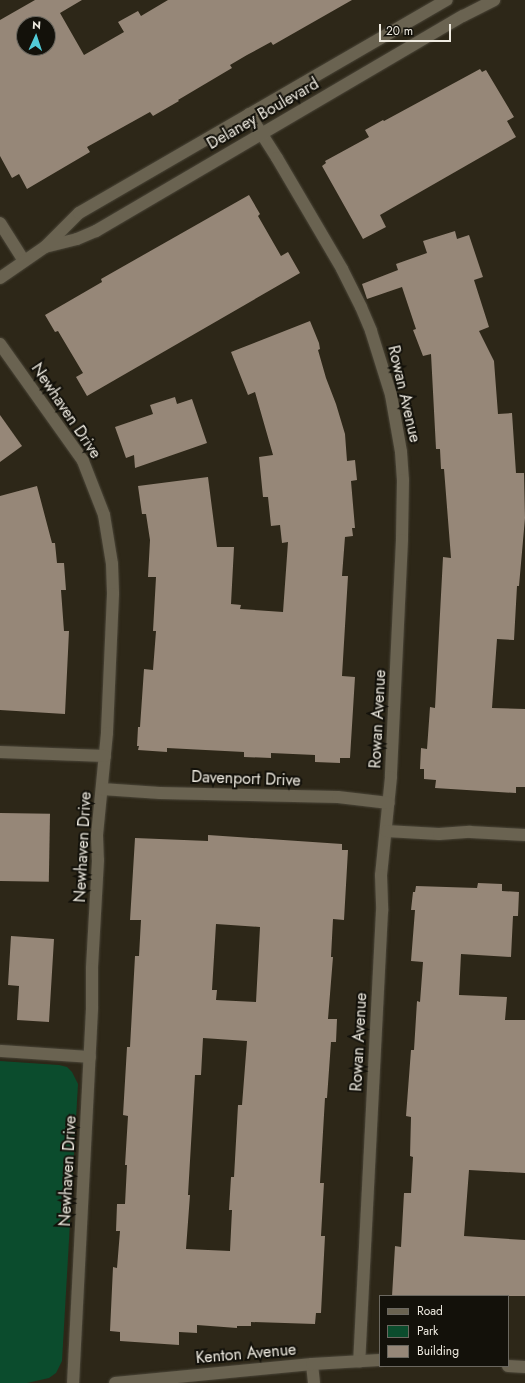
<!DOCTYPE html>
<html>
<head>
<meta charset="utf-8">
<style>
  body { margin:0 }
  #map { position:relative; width:525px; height:1383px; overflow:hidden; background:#2d2718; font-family:Jost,sans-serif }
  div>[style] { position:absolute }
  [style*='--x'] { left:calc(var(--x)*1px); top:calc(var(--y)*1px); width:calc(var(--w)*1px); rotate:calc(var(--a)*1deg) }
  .green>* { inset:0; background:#0b4c2d }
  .building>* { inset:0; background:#968778; transform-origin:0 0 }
  .roads { filter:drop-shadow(0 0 1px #4a4538) drop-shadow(0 0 1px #4a4538) }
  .street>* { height:12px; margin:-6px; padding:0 6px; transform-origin:6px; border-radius:6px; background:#6a6351 }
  span { translate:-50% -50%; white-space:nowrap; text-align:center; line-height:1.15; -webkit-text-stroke:4px #13110a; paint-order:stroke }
  .street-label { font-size:16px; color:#efebe1 }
  .legend { position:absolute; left:379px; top:1295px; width:130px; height:72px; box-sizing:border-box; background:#13110a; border:1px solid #6b6860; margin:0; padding:5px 7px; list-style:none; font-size:12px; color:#efebe1 }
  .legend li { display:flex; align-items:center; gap:8px; height:20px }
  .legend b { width:20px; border:1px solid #6b6860 }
  .north { position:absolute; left:16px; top:16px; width:40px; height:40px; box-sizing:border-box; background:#13110a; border:1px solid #6b6860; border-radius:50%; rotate:3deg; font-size:11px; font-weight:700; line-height:16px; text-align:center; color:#efebe1 }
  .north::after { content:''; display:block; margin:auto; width:14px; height:18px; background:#52cbd7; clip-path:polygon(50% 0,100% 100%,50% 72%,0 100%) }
  .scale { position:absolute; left:379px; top:24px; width:72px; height:18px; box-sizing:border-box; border:2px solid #efebe1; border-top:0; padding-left:5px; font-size:12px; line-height:14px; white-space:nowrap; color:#efebe1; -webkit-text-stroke:3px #13110a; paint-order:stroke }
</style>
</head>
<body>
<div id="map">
  <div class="green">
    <div style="clip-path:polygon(0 1061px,59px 1065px,67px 1067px,72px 1072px,78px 1084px,62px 1361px,56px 1373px,49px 1378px,27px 1383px,0 1383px)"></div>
  </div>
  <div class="building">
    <div style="clip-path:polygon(evenodd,35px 0,82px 0,60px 13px,84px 55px,124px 32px,118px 22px,138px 11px,141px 16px,168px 0,352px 0,273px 45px,271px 42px,247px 55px,230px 65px,232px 68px,178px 100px,179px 101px,153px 116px,150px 112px,87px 147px,90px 152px,27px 189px,19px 174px,12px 178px,0 156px,0 20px,35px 0,24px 24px,48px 24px,48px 48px,24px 48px,24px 24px)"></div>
    <div style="clip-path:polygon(480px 69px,482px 72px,486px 70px,514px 117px,507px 121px,516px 137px,380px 215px,386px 227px,363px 239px,322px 166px,326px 163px,325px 161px,369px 137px,365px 130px,383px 120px,384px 121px)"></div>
    <div style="clip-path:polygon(249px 195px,260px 214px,258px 216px,281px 256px,288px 252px,300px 273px,87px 396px,76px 377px,83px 373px,58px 331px,55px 332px,45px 315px,102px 282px,101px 279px)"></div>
    <div style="clip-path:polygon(455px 231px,457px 239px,469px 235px,483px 277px,474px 280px,489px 327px,479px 331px,494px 361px,498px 414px,512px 413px,516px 473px,524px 473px,525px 518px,519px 586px,517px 586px,514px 640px,497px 639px,492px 708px,525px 709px,525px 787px,516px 787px,516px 793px,435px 788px,436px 780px,424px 779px,424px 769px,420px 769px,421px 748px,427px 749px,430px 707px,435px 708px,443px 557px,451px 558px,444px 469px,441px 469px,440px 449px,436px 449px,431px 354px,423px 356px,413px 330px,416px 329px,402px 287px,367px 299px,362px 284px,398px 270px,396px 264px,427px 253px,423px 241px)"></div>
    <div style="clip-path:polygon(310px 321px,319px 343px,320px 349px,318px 350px,326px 378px,336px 404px,345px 434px,347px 461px,355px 460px,357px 480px,351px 481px,355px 528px,352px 528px,353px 536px,345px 537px,342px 576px,348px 576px,342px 676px,355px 677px,350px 758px,340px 758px,340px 763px,315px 762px,315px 755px,271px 753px,271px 758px,244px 757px,244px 752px,167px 748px,167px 752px,138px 750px,139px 746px,137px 746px,138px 727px,140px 727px,144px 669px,153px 670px,156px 631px,153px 631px,156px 577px,148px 577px,150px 540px,146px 514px,142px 514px,138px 486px,208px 477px,217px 547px,234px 547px,231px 604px,241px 605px,240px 609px,283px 612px,288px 542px,282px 543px,280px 525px,271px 526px,268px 497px,263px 497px,259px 457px,273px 455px,255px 392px,248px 395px,231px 352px)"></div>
    <div style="clip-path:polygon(175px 397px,177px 404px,192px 399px,207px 443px,135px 468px,134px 455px,126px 458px,115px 427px,153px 414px,150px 405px)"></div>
    <div style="clip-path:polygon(0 415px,22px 446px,0 462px)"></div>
    <div style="clip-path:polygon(37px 486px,52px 543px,55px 543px,57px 563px,64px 563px,66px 590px,61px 590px,64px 631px,69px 631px,65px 714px,0 710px,0 496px)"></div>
    <div style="left:0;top:813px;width:50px;height:68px;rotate:1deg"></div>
    <div style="clip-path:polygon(evenodd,208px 835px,342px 844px,342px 850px,348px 850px,344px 920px,333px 919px,331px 957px,333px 957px,328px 1019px,337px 1019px,336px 1042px,331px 1042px,327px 1098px,325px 1098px,320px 1183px,324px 1183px,321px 1236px,325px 1236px,321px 1313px,316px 1313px,315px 1324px,251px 1322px,251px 1326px,237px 1326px,237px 1328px,197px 1325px,197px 1333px,179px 1332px,179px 1345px,120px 1341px,120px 1332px,110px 1331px,113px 1267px,117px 1268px,120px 1231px,116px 1231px,117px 1204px,125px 1204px,127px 1165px,125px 1165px,128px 1116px,123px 1115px,127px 1047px,130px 1047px,135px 956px,139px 956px,141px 920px,130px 920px,135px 838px,208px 841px,208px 835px,216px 924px,260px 927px,256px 1002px,216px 1000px,217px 990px,212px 990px,216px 924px,208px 835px,203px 1038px,247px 1041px,242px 1105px,238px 1105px,234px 1177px,231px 1177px,229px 1210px,232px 1210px,230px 1251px,186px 1249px,190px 1195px,188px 1195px,195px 1075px,201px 1075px,203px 1038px)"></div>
    <div style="clip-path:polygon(478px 883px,502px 884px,502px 891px,519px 892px,518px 916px,513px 916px,511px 957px,461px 954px,459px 995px,507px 997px,505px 1020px,525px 1020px,525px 1173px,469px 1170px,464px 1236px,525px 1240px,525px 1296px,392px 1296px,395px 1246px,401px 1247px,404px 1193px,411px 1193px,413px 1157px,410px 1156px,411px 1117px,406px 1116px,411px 1050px,414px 1050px,417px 1001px,420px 1002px,423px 962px,411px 961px,415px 910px,411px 910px,413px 892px,415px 892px,416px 886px,477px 888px)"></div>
    <div style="clip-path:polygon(11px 936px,54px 939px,49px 1022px,17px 1020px,19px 986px,8px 985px)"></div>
  </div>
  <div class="roads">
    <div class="street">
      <div style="--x:249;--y:114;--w:52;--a:57.5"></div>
      <div style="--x:277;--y:158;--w:129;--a:59.6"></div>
      <div style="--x:342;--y:269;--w:42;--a:63.4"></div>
      <div style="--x:361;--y:307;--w:26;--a:67"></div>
      <div style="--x:371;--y:331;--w:67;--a:72.6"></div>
      <div style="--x:391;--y:395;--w:58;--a:80"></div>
      <div style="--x:401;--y:452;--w:28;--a:86"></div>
      <div style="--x:403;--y:480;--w:60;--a:91"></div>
      <div style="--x:402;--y:540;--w:237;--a:92.7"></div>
      <div style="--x:391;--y:777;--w:99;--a:95.8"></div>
      <div style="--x:381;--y:875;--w:36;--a:88"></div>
      <div style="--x:382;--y:911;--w:451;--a:92.9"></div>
      <div style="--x:0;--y:223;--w:45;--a:57.7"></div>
      <div style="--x:45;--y:247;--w:33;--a:-14"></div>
      <div style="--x:77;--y:239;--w:21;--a:-23"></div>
      <div style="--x:96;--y:231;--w:425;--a:-30.4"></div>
      <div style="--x:463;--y:16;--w:35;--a:-27"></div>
      <div style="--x:0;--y:278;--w:55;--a:-34.6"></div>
      <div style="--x:45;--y:247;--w:48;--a:-45"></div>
      <div style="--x:79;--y:213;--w:425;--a:-30.1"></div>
      <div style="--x:0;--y:344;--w:143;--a:54.6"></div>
      <div style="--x:83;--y:461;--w:58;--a:68.7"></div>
      <div style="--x:104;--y:515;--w:50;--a:80.7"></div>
      <div style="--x:112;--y:564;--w:30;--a:88"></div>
      <div style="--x:113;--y:594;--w:139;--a:92.5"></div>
      <div style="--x:107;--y:733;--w:102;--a:95.6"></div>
      <div style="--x:97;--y:835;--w:25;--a:88"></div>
      <div style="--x:98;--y:860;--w:109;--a:93.2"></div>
      <div style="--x:92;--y:969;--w:40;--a:90"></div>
      <div style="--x:92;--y:1009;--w:374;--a:92.9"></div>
      <div style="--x:0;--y:752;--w:105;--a:2.2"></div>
      <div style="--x:102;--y:789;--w:58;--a:3.9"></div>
      <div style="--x:160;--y:793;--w:178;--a:1.3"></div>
      <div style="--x:338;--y:797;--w:51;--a:6.7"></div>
      <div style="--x:386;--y:831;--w:53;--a:3.2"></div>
      <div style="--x:439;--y:834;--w:31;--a:-4"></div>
      <div style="--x:470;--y:832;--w:55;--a:3.1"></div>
      <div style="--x:0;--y:1051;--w:90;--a:3.8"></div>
      <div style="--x:312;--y:1364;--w:19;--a:84"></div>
      <div style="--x:508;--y:1366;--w:17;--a:3"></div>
      <div style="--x:115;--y:1383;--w:198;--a:-5.5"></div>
      <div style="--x:312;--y:1364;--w:68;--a:-3.4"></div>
    </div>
  </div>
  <div class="street-label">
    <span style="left:263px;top:114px;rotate:-30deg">Delaney Boulevard</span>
    <span style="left:404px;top:394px;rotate:77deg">Rowan Avenue</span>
    <span style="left:66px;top:411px;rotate:56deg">Newhaven Drive</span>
    <span style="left:378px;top:719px;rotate:-87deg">Rowan Avenue</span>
    <span style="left:246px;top:779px;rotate:2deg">Davenport Drive</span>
    <span style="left:83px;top:847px;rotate:-87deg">Newhaven Drive</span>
    <span style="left:359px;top:1042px;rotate:-87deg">Rowan Avenue</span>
    <span style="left:68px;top:1171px;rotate:-87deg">Newhaven Drive</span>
    <span style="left:246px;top:1354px;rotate:-5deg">Kenton Avenue</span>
  </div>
  <ul class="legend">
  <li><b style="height:5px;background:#6a6351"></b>Road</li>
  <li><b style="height:11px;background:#0b4c2d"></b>Park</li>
  <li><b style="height:11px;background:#968778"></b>Building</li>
  </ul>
  <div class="north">N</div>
  <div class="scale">20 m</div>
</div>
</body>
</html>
